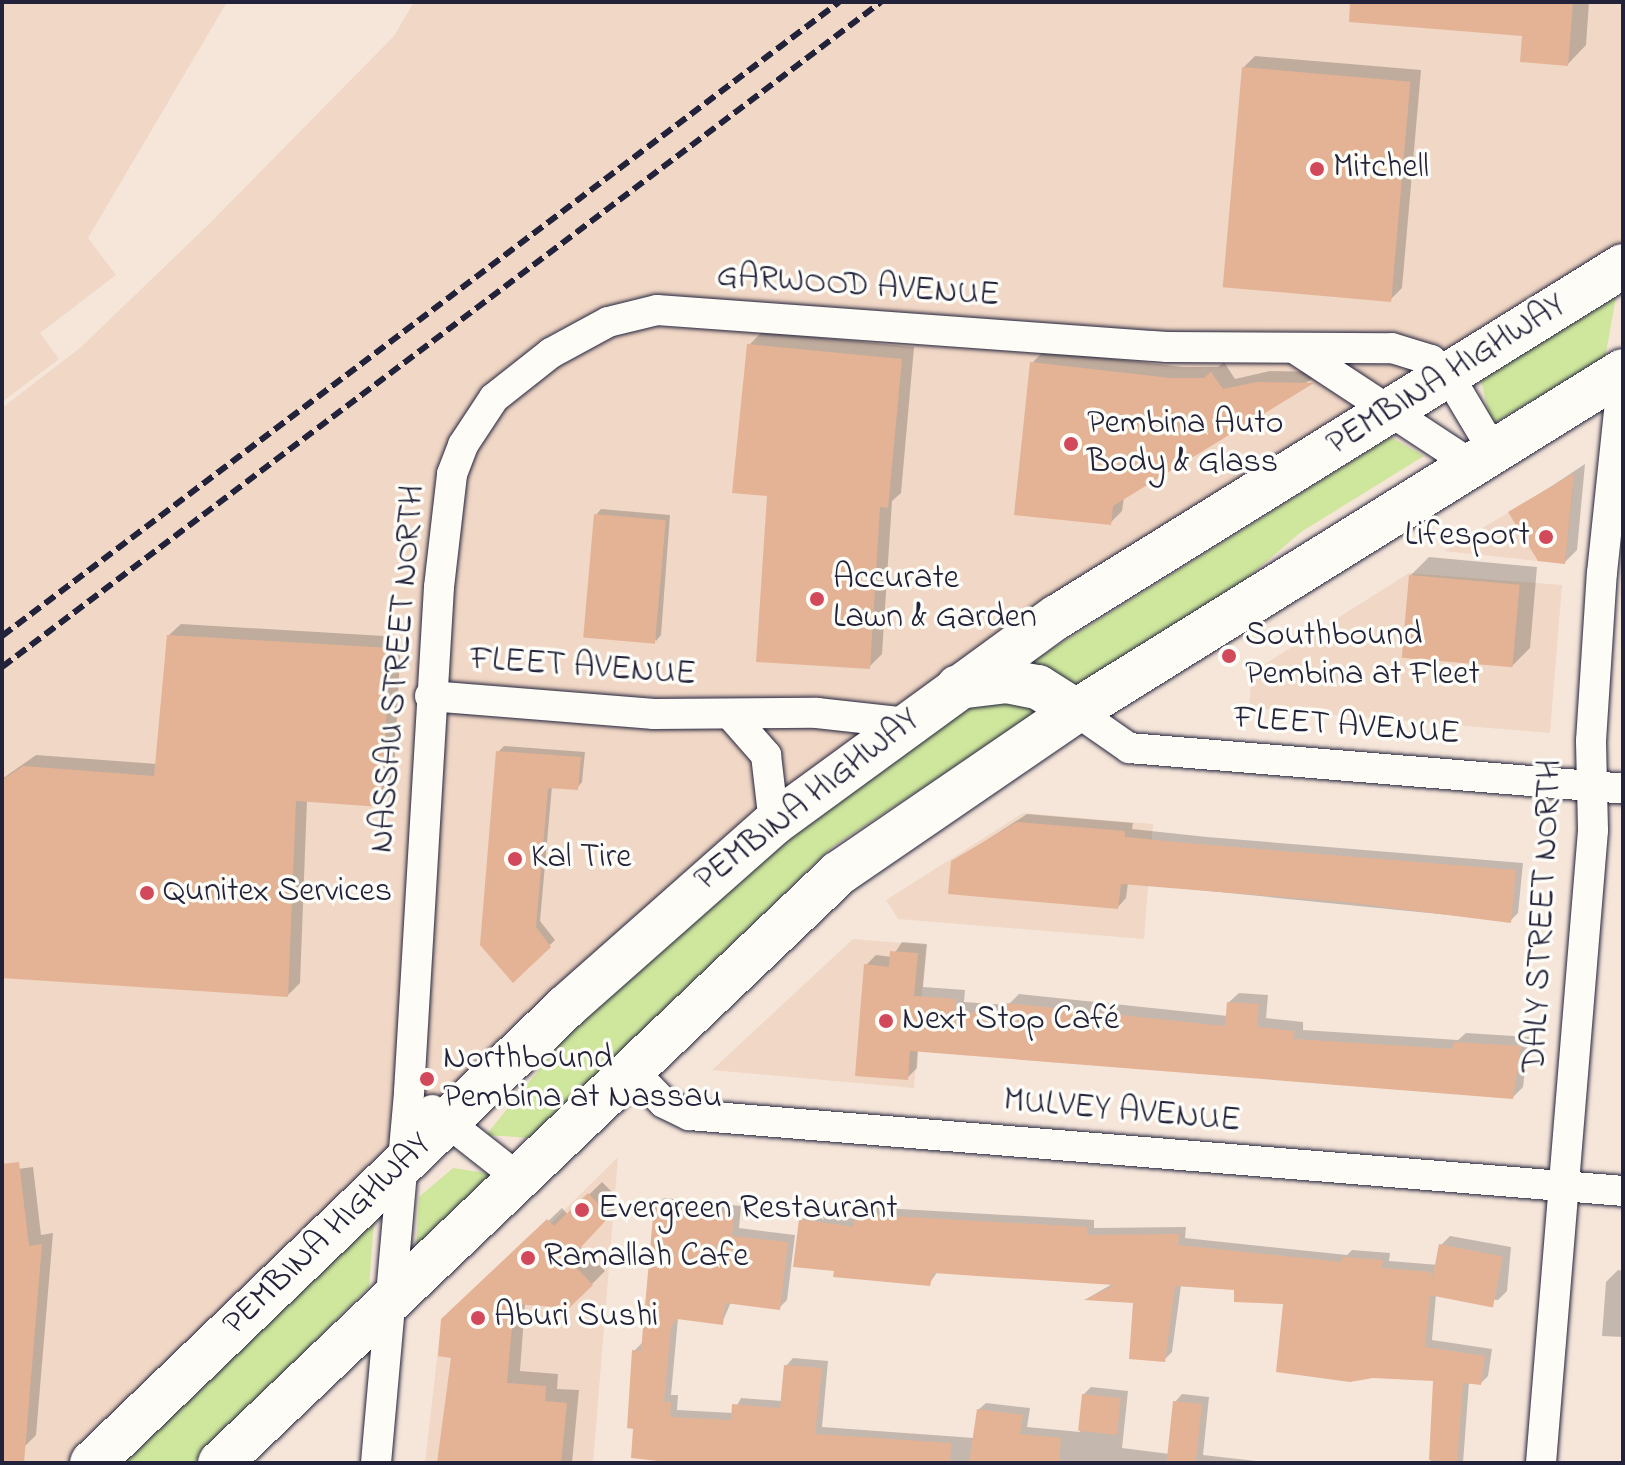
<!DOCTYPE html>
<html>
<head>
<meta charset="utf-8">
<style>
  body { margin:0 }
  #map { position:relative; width:1625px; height:1465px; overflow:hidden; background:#f6e6da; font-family:"Indie Flower",sans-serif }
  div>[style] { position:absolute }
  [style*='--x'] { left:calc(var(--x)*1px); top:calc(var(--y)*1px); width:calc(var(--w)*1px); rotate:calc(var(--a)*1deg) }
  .built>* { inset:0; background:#f1d7c5 }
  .green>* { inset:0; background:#cfe79d }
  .shadow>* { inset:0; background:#0003 }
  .building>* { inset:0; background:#e4b395; transform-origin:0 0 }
  .roads { filter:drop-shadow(0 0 2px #22223b) drop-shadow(0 0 2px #22223b) }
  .minor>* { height:30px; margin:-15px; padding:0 15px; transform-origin:15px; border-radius:15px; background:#fdfcf7 }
  .primary>* { height:44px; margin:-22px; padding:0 22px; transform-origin:22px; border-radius:22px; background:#fdfcf7 }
  .rail>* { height:6px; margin-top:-3px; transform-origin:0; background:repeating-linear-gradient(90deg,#22223b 0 12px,transparent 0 18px) }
  .dots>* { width:22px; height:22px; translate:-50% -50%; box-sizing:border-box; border:4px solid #fdfcf7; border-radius:50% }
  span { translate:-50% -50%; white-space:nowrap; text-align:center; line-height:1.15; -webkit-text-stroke:7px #fdfcf7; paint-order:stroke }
  .poi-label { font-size:34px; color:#22223b }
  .left { translate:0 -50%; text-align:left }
  .right { translate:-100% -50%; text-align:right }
  .street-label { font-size:34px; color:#22223b }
  .frame { position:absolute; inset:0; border:4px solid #22223b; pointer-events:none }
</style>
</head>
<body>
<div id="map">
  <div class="built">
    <div style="clip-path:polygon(2px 2px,227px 2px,88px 238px,116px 275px,40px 333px,59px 359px,2px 402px)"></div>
    <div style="clip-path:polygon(414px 2px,1623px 2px,1623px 266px,955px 687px,91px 1463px,2px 1463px,2px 408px,81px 347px,208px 225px,394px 36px)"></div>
    <div style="clip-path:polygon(1561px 481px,1573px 489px,1565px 564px,1444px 551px)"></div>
    <div style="clip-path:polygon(1409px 573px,1562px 585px,1550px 733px,1249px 708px,1252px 672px)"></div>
    <div style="clip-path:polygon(1023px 813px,1153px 824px,1144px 939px,898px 919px,886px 900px)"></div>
    <div style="clip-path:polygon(853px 939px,926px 945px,914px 1088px,712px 1070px)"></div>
    <div style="clip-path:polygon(618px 1157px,593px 1463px,425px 1463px,440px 1333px)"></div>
  </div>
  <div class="green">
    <div style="clip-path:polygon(1616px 297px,1605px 358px,1491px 425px,1481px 380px)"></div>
    <div style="clip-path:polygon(1391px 437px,1424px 456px,1301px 532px,1232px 591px,1078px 690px,1028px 664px)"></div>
    <div style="clip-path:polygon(975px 695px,1042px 710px,832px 847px,532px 1138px,486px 1135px,564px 1039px,712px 897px)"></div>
    <div style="clip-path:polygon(453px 1168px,492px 1174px,416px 1247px,419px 1197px)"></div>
    <div style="clip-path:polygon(374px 1220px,369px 1287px,193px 1463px,120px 1463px)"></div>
  </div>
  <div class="shadow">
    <div style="clip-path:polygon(1351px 2px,1589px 2px,1586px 45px,1568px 64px,1524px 34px)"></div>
    <div style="clip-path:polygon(1255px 56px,1421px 70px,1402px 288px,1390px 300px,1244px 67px)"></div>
    <div style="clip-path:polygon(762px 332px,914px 347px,901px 493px,892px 501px,882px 654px,869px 667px,769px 494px,749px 345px)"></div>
    <div style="clip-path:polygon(1044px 351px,1183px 367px,1218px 367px,1224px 362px,1235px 379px,1270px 371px,1323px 372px,1124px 497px,1122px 511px,1110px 523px,1032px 363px)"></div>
    <div style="clip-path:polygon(1585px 464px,1577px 550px,1565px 562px,1511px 513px)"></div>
    <div style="clip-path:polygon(601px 509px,670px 515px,661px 635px,656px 641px,596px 515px)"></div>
    <div style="clip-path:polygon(1429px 557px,1537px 567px,1530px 648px,1512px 666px,1411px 575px)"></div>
    <div style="clip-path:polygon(181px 624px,401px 637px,393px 794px,381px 805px,307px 800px,300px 983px,288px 995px,2px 976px,2px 779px,36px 755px,157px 764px,169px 635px)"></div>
    <div style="clip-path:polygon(504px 746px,585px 752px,582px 782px,577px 788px,552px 786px,540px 921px,555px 940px,513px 981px,498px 752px)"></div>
    <div style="clip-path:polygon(1027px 814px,1133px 823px,1132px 829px,1207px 837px,1523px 863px,1518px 913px,1510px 921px,1128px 883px,1126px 898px,1118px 907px,953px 862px)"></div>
    <div style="clip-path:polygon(902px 942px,927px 944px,923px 987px,965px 990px,964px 1002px,1008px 1005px,1019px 994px,1228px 1016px,1229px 1002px,1239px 993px,1268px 995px,1266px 1018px,1303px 1022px,1303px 1030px,1458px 1040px,1466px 1033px,1529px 1037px,1523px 1087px,1513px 1097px,918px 1050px,917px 1068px,907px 1078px,866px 965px,876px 955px,892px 957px)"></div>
    <div style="clip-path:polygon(33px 1167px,41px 1235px,53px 1233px,36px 1435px,24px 1447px,2px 1445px,2px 1171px)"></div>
    <div style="clip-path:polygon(602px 1182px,622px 1202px,580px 1246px,605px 1271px,592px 1284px,525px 1303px,520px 1371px,558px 1374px,557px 1389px,579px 1390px,572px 1463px,440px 1463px,457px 1307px,562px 1208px,568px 1215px)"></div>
    <div style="clip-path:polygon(664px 1198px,741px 1206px,739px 1228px,795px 1235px,787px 1300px,779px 1308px,731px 1302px,722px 1323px,678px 1318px,671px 1395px,678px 1395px,677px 1410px,733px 1413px,741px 1398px,782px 1401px,786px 1366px,793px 1358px,828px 1361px,822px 1427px,974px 1438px,978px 1410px,986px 1403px,1030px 1408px,1027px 1427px,1080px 1432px,1083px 1395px,1091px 1387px,1128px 1391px,1122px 1448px,1170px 1454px,1175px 1402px,1182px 1394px,1209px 1397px,1203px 1455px,1274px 1463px,678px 1463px,634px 1351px,642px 1343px,656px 1205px)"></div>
    <div style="clip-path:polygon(865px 1207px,1094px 1220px,1094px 1228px,1186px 1227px,1185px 1238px,1347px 1255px,1352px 1250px,1390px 1253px,1389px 1261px,1439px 1265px,1441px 1245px,1450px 1236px,1511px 1247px,1507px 1291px,1498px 1300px,1436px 1294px,1432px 1340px,1492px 1349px,1488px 1376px,1481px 1383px,1469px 1382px,1463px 1463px,1431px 1463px,1435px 1379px,1285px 1302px,1236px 1288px,1181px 1285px,1172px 1352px,1164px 1360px,1135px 1301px,1088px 1298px,1114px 1283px,938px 1271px,929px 1284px,836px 1270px,801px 1220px,809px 1213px,857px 1219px)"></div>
    <div style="clip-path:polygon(1618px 1270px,1623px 1271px,1623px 1337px,1602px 1336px,1606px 1282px)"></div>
  </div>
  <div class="building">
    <div style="clip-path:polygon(1350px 2px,1573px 2px,1568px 66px,1520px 62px,1522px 36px,1349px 22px)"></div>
    <div style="left:1242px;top:67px;width:169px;height:221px;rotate:5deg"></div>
    <div style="clip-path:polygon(747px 344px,902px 359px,888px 508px,880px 507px,870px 669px,756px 662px,767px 496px,732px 493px)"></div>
    <div style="clip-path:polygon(1030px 362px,1170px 378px,1204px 378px,1211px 372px,1223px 389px,1257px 382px,1314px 383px,1113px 506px,1111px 525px,1014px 515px)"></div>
    <div style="clip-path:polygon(1574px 473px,1565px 564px,1538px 561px,1508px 512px)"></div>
    <div style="left:594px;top:514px;width:72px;height:124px;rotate:5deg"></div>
    <div style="left:1409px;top:575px;width:111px;height:83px;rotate:5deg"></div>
    <div style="clip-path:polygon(167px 635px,390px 648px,381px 807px,296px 801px,288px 997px,2px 978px,2px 780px,23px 766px,154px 776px)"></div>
    <div style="clip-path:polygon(496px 751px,581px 757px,578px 790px,548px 788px,536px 927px,551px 947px,513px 983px,480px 945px)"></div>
    <div style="clip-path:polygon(1017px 822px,1125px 831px,1125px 837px,1198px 844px,1516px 870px,1511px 923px,1345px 902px,1121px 884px,1118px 909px,948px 894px,951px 861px)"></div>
    <div style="clip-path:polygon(890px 951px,918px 953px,914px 996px,956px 999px,955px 1011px,1006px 1015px,1007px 1003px,1225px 1026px,1227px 1002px,1259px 1004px,1257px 1027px,1294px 1031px,1294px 1039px,1453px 1049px,1454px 1042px,1521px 1046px,1513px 1099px,910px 1051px,908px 1080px,855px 1076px,864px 964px,889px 967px)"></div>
    <div style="clip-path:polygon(19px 1162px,29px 1246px,42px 1244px,24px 1463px,2px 1463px,2px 1164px)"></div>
    <div style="clip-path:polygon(588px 1193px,610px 1216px,569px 1260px,593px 1285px,569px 1308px,514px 1304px,507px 1383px,546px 1386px,545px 1401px,567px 1403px,561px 1463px,437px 1463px,451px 1358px,438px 1356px,441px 1319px,547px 1219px,554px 1226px)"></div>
    <div style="clip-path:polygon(654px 1205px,734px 1214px,732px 1236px,788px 1242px,780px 1310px,725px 1303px,723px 1325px,677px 1319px,671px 1326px,664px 1402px,671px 1402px,670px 1417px,731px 1420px,732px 1404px,780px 1408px,784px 1365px,822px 1368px,815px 1434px,951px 1443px,950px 1463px,676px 1463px,631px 1458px,633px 1429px,627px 1428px,632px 1350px,641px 1351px)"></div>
    <div style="clip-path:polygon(855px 1214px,1087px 1227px,1087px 1235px,1179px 1234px,1178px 1245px,1342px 1262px,1342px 1257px,1383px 1260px,1382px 1268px,1432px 1272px,1425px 1347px,1485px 1356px,1481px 1385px,1463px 1383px,1457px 1462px,1429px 1460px,1433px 1381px,1373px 1378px,1350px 1382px,1276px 1372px,1283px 1304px,1234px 1302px,1234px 1290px,1175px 1286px,1165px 1362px,1129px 1359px,1133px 1303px,1084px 1300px,1114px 1285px,933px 1273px,930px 1286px,833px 1277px,834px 1271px,793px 1267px,799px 1219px,854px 1227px)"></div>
    <div style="left:1439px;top:1244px;width:65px;height:52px;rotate:11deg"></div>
    <div style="left:1082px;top:1394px;width:39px;height:37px;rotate:6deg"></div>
    <div style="left:1173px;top:1401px;width:29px;height:62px;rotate:6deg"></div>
    <div style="clip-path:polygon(977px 1409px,1023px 1415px,1020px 1434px,1061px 1438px,1059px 1463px,969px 1463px)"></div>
  </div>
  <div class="roads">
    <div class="minor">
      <div style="--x:1297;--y:350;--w:209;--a:33.3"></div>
      <div style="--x:430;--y:696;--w:225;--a:4.6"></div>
      <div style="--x:654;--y:714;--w:163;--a:-0.4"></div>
      <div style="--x:817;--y:713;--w:91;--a:6.3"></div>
      <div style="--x:1076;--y:711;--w:65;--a:34.9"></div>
      <div style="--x:1129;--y:748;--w:496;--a:4.7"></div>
      <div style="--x:730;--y:714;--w:55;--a:48.7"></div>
      <div style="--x:766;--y:755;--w:68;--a:83.3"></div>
      <div style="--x:631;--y:1069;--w:47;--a:45.9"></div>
      <div style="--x:664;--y:1103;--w:28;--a:26"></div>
      <div style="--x:689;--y:1115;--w:937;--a:4.65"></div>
      <div style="--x:432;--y:1110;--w:108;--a:38.2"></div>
      <div style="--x:376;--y:1463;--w:372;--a:-84.9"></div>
      <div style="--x:409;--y:1092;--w:506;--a:-86.6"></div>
      <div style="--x:439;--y:587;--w:114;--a:-83.4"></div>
      <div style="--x:452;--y:474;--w:31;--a:-69"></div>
      <div style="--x:463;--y:445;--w:56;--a:-56.6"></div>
      <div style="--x:494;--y:398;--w:73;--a:-38.3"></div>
      <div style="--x:551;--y:353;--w:65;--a:-28.5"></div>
      <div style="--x:608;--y:322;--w:50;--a:-13.8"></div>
      <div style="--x:657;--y:310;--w:511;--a:4.15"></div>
      <div style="--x:1167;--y:347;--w:225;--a:0.3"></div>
      <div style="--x:1392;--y:348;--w:41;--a:17.1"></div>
      <div style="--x:1431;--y:360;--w:26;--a:43"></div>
      <div style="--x:1450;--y:378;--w:86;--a:59.3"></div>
      <div style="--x:1541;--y:1463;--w:635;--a:-85.3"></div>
      <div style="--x:1593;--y:830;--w:89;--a:-91.3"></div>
      <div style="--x:1591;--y:741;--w:168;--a:-86.3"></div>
      <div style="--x:1602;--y:573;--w:201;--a:-84"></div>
    </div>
    <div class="primary">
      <div style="--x:958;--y:687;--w:48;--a:-7.1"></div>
      <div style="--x:1006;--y:681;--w:33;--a:11"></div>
      <div style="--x:1038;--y:687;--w:45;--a:32.3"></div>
      <div style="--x:92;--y:1463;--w:658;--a:-43.89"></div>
      <div style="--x:566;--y:1007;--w:278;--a:-41.5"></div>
      <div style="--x:774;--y:823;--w:350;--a:-36.1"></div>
      <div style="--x:1057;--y:617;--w:666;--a:-31.8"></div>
      <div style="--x:220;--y:1463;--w:855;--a:-43.63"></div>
      <div style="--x:839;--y:873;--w:287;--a:-34.4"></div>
      <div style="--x:1076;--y:711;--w:644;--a:-31.86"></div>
    </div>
  </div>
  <div class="rail">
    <div style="--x:2;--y:636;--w:1050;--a:-37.14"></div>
    <div style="--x:2;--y:667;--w:1102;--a:-37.11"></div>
  </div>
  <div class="dots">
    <div style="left:1317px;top:169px;background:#d1495b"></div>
    <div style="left:1071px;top:444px;background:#d1495b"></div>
    <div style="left:1546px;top:537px;background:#d1495b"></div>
    <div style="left:817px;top:599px;background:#d1495b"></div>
    <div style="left:1229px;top:656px;background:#d1495b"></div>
    <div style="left:515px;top:859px;background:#d1495b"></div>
    <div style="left:147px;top:893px;background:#d1495b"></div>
    <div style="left:886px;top:1021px;background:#d1495b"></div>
    <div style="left:427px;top:1079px;background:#d1495b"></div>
    <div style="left:582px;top:1210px;background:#d1495b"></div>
    <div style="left:528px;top:1258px;background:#d1495b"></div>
    <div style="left:478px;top:1318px;background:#d1495b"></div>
  </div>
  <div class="poi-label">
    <span class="left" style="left:1333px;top:169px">Mitchell</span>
    <span class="left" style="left:1087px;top:444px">Pembina Auto<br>Body &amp; Glass</span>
    <span class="right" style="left:1530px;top:537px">Lifesport</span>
    <span class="left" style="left:833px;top:599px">Accurate<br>Lawn &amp; Garden</span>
    <span class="left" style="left:1245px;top:656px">Southbound<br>Pembina at Fleet</span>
    <span class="left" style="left:531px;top:859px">Kal Tire</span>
    <span class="left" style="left:163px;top:893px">Qunitex Services</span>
    <span class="left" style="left:902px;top:1021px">Next Stop Café</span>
    <span class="left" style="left:443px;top:1079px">Northbound<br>Pembina at Nassau</span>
    <span class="left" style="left:598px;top:1210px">Evergreen Restaurant</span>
    <span class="left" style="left:544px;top:1258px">Ramallah Cafe</span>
    <span class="left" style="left:494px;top:1318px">Aburi Sushi</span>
  </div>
  <div class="street-label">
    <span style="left:858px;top:287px;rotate:4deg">GARWOOD AVENUE</span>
    <span style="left:1447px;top:376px;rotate:-32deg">PEMBINA HIGHWAY</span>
    <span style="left:583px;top:668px;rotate:4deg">FLEET AVENUE</span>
    <span style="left:399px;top:669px;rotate:-85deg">NASSAU STREET NORTH</span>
    <span style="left:1347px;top:727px;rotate:4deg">FLEET AVENUE</span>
    <span style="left:808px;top:801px;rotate:-38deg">PEMBINA HIGHWAY</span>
    <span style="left:1544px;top:916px;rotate:-87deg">DALY STREET NORTH</span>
    <span style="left:1122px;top:1112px;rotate:5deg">MULVEY AVENUE</span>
    <span style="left:328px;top:1235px;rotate:-44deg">PEMBINA HIGHWAY</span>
  </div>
  <div class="frame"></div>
</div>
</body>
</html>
